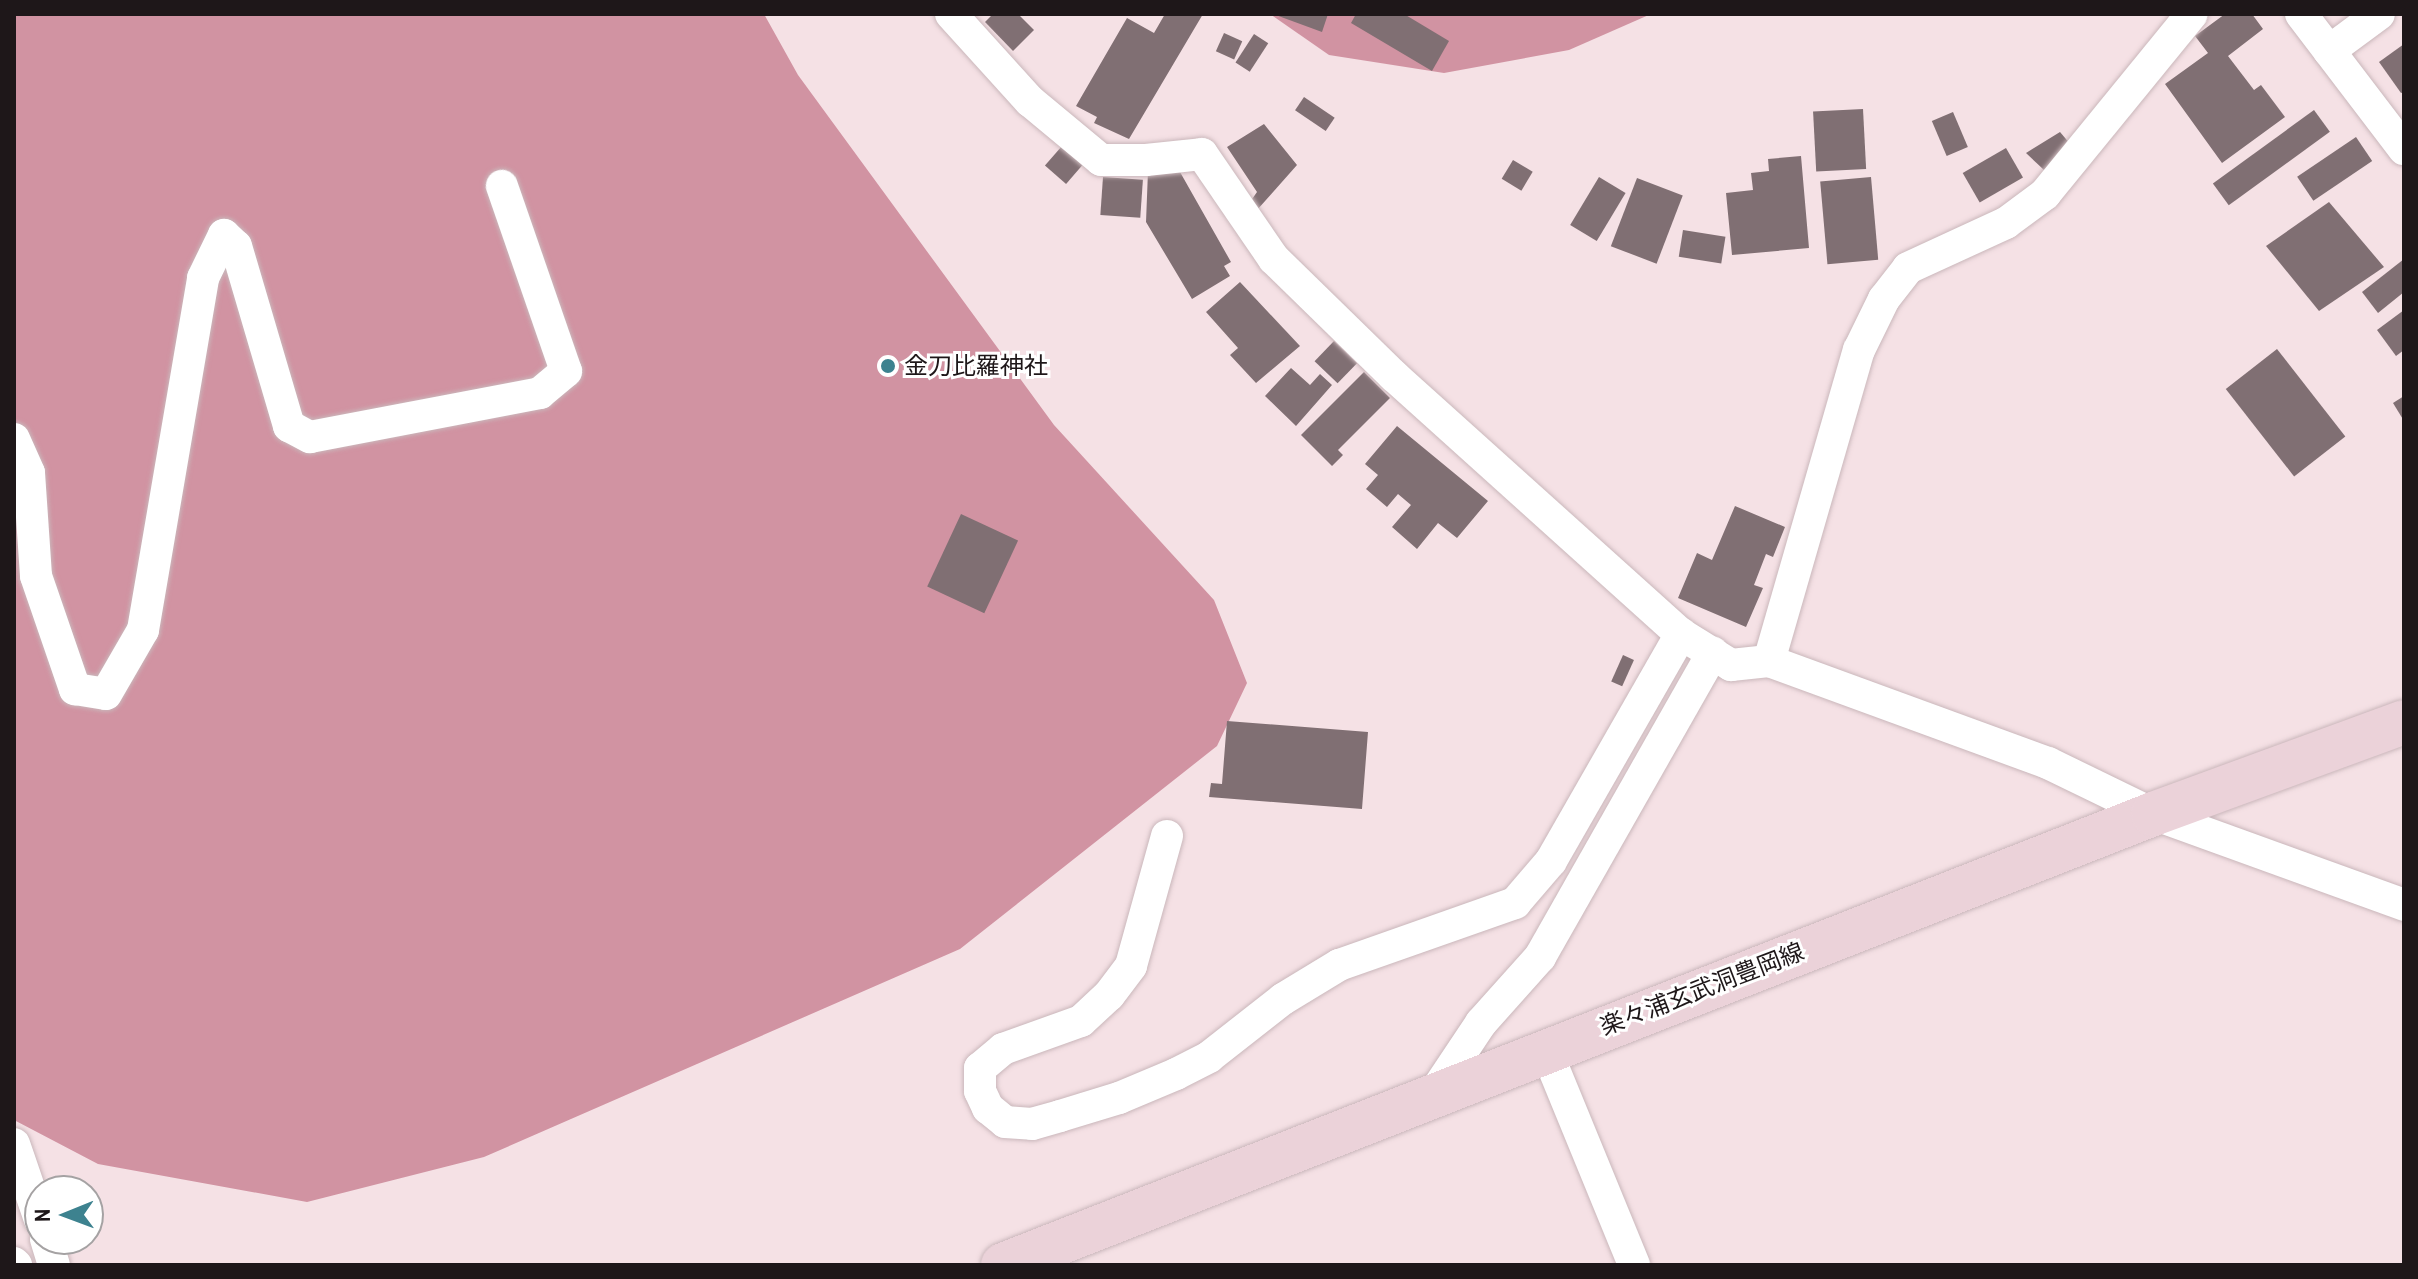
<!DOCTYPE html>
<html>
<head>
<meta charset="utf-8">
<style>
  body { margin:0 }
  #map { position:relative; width:2418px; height:1279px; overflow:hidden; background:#f5e1e5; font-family:"Archivo Narrow","Noto Sans JP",sans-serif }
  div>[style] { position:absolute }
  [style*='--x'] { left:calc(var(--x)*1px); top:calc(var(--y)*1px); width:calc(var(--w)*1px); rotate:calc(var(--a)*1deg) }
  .forest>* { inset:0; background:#d193a2 }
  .building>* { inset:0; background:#806f73; transform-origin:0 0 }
  .roads { filter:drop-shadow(0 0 2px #cab7bb) drop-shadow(0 0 2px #cab7bb) }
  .minor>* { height:32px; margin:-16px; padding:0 16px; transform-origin:16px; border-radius:16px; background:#fff }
  .secondary>* { height:44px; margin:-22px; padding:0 22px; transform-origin:22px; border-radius:22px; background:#ebd2d9 }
  .dots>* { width:22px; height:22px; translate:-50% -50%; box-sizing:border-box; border:4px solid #fff; border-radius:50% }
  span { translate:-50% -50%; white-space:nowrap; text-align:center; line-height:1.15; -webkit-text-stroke:6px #fff; paint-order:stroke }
  .poi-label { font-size:24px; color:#1e1719 }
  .left { translate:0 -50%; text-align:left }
  .street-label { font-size:24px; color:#1e1719 }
  .frame { position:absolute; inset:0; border:16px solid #1e1719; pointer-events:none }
  .north { position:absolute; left:24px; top:1175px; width:80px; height:80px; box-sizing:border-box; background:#fff; border:2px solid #a5a2a3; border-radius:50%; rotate:269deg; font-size:22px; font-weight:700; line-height:32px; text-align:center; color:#1e1719 }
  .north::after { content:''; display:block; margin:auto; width:28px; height:36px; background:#3d828f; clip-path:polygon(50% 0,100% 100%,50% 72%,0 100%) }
</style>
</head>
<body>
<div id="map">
  <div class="forest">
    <div style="clip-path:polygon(14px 14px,764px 14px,798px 75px,1054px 425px,1214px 600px,1247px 683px,1217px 746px,960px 949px,484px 1157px,307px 1202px,98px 1164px,14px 1120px)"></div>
    <div style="clip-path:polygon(1270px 14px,1651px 14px,1569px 50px,1444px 73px,1329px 55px)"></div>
  </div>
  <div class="building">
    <div style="clip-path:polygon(993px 14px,1018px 14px,1034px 30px,1013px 51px,985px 22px)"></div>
    <div style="clip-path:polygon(1165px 14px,1203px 14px,1129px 139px,1094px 123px,1097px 117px,1076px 106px,1127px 18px,1154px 33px)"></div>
    <div style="clip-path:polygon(1273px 14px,1328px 14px,1322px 32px)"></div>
    <div style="clip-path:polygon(1356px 14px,1404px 14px,1449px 41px,1432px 71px,1351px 23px)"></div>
    <div style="clip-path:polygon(2225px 14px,2252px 14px,2263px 29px,2228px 56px,2254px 90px,2261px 85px,2285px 117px,2222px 163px,2165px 84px,2208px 53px,2195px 36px)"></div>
    <div style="left:1224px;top:33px;width:20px;height:20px;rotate:24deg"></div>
    <div style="left:1254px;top:34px;width:17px;height:34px;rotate:33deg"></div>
    <div style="clip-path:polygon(2404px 44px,2404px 92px,2401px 93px,2379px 62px)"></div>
    <div style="left:1304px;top:97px;width:37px;height:16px;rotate:34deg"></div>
    <div style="left:1863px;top:109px;width:60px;height:50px;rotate:87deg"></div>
    <div style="left:2314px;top:110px;width:27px;height:125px;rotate:54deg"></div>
    <div style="left:1953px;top:112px;width:38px;height:23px;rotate:67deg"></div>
    <div style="clip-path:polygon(1264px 124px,1297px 165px,1257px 210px,1250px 202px,1257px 192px,1227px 147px)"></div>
    <div style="clip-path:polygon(2060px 132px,2071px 145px,2044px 170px,2026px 153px)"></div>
    <div style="left:2356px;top:137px;width:29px;height:71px;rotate:56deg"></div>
    <div style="left:1062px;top:146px;width:28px;height:26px;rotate:41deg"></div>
    <div style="left:2006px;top:148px;width:34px;height:50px;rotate:60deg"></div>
    <div style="clip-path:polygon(1801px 156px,1809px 248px,1732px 255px,1726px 193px,1753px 190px,1751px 173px,1769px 171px,1768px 159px)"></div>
    <div style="left:1513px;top:160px;width:23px;height:22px;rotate:31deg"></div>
    <div style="clip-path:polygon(1148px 171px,1180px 172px,1231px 262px,1224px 266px,1230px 276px,1192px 299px,1146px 222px)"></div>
    <div style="left:1103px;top:177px;width:40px;height:38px;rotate:4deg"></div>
    <div style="left:1599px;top:177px;width:31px;height:56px;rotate:31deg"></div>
    <div style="left:1871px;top:177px;width:83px;height:51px;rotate:85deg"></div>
    <div style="left:1637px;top:178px;width:49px;height:73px;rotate:21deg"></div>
    <div style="clip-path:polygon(2329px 202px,2384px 267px,2319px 311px,2266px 246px)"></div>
    <div style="left:1683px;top:230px;width:43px;height:27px;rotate:9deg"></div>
    <div style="clip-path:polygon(2404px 259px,2404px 292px,2378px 313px,2362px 292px)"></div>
    <div style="clip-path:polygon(1240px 282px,1300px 346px,1256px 383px,1230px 355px,1238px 348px,1206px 312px)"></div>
    <div style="clip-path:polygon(2404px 310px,2404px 350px,2396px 356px,2377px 330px)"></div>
    <div style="left:1334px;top:341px;width:32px;height:28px;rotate:44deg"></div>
    <div style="left:2277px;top:349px;width:111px;height:65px;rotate:52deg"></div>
    <div style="clip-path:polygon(1291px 368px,1310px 385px,1320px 374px,1332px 385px,1296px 426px,1265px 396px)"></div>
    <div style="clip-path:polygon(1364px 372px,1390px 398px,1338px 450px,1343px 455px,1332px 466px,1301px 435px)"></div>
    <div style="clip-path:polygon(2404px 396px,2404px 421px,2393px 403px)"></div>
    <div style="clip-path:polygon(1397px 426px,1488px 501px,1457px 538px,1438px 523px,1417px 549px,1392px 527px,1411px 505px,1398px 494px,1387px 507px,1366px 489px,1378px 475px,1365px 464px)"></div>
    <div style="clip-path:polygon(1735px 506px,1785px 527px,1773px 557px,1766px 554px,1754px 585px,1763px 588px,1746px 627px,1678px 598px,1697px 553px,1712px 560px)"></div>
    <div style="left:961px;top:514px;width:63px;height:80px;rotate:25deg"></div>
    <div style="left:1623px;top:655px;width:12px;height:29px;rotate:24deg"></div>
    <div style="clip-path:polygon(1227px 721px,1368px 732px,1362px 809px,1209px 797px,1211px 783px,1222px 784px)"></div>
  </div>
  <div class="roads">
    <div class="minor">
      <div style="--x:951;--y:14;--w:118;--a:47.8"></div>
      <div style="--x:1030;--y:101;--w:92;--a:39.7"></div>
      <div style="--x:1101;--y:160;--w:45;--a:0"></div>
      <div style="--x:1146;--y:160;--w:56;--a:-6.1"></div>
      <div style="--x:1202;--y:154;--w:127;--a:55.6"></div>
      <div style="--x:1274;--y:259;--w:168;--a:44.3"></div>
      <div style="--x:1394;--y:376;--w:386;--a:42"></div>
      <div style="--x:1681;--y:634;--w:59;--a:31.8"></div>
      <div style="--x:1731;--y:665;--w:38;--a:-6"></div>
      <div style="--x:1769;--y:661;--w:297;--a:20.1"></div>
      <div style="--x:2048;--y:763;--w:117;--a:25.9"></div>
      <div style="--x:2153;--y:814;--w:267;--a:19.9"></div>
      <div style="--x:2301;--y:14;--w:170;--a:52.7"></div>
      <div style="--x:2329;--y:51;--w:62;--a:-36.5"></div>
      <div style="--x:14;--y:439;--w:37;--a:66"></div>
      <div style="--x:29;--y:473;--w:103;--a:86.1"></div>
      <div style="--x:36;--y:576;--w:120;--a:71"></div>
      <div style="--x:75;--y:689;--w:31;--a:9"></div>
      <div style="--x:106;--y:694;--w:74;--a:-60"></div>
      <div style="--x:143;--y:630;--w:357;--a:-80.3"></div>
      <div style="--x:203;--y:278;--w:48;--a:-64"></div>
      <div style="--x:224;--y:235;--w:16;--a:43"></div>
      <div style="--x:236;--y:246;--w:188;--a:73.6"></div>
      <div style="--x:289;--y:426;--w:24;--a:28"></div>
      <div style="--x:310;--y:437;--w:234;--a:-10.8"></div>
      <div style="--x:540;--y:393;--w:34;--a:-40"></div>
      <div style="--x:566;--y:371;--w:196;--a:-109.1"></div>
      <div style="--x:1769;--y:661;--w:324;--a:-73.9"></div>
      <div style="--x:1859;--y:350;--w:57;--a:-63.9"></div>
      <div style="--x:1884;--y:299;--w:39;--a:-52"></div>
      <div style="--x:1908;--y:268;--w:108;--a:-24.7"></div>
      <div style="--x:2006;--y:223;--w:49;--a:-36.6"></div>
      <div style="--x:2045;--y:194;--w:232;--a:-50.8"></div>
      <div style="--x:1167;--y:836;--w:135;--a:105.5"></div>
      <div style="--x:1131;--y:966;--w:36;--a:127"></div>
      <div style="--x:1109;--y:995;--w:38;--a:137"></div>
      <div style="--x:1081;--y:1021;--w:83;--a:160.3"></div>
      <div style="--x:1003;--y:1049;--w:30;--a:140"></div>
      <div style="--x:980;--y:1068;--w:23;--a:90"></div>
      <div style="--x:980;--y:1091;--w:19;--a:65"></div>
      <div style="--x:988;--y:1108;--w:22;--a:39"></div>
      <div style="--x:1005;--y:1122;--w:27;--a:4"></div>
      <div style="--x:1032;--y:1124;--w:29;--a:-16"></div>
      <div style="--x:1060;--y:1116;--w:62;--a:-17"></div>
      <div style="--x:1119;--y:1098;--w:62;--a:-22.8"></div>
      <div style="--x:1176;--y:1074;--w:37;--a:-27"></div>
      <div style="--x:1209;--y:1057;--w:94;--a:-38.1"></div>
      <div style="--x:1283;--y:999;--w:66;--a:-31.3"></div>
      <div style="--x:1339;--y:965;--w:187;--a:-19.4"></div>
      <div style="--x:1515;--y:903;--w:55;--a:-49.4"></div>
      <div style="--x:1551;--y:861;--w:262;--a:-60.2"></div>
      <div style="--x:1546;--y:1050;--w:232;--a:67.7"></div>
      <div style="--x:1433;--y:1095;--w:87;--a:-56.3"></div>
      <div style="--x:1481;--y:1023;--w:89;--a:-48.2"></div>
      <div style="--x:1540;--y:957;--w:350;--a:-60.4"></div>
      <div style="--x:14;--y:1144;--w:80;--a:71.1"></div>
      <div style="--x:46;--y:1239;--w:27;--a:73"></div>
      <div style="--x:14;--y:1263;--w:3;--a:45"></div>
    </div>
    <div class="secondary">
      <div style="--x:1003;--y:1265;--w:1235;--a:-21.41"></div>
      <div style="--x:2153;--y:814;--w:267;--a:-20.1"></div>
    </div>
  </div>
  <div class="dots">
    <div style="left:888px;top:366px;background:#3d828f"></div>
  </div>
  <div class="poi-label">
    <span class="left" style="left:904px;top:366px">金刀比羅神社</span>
  </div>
  <div class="street-label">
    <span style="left:1702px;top:989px;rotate:-21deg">楽々浦玄武洞豊岡線</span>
  </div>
  <div class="frame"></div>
  <div class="north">N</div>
</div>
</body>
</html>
